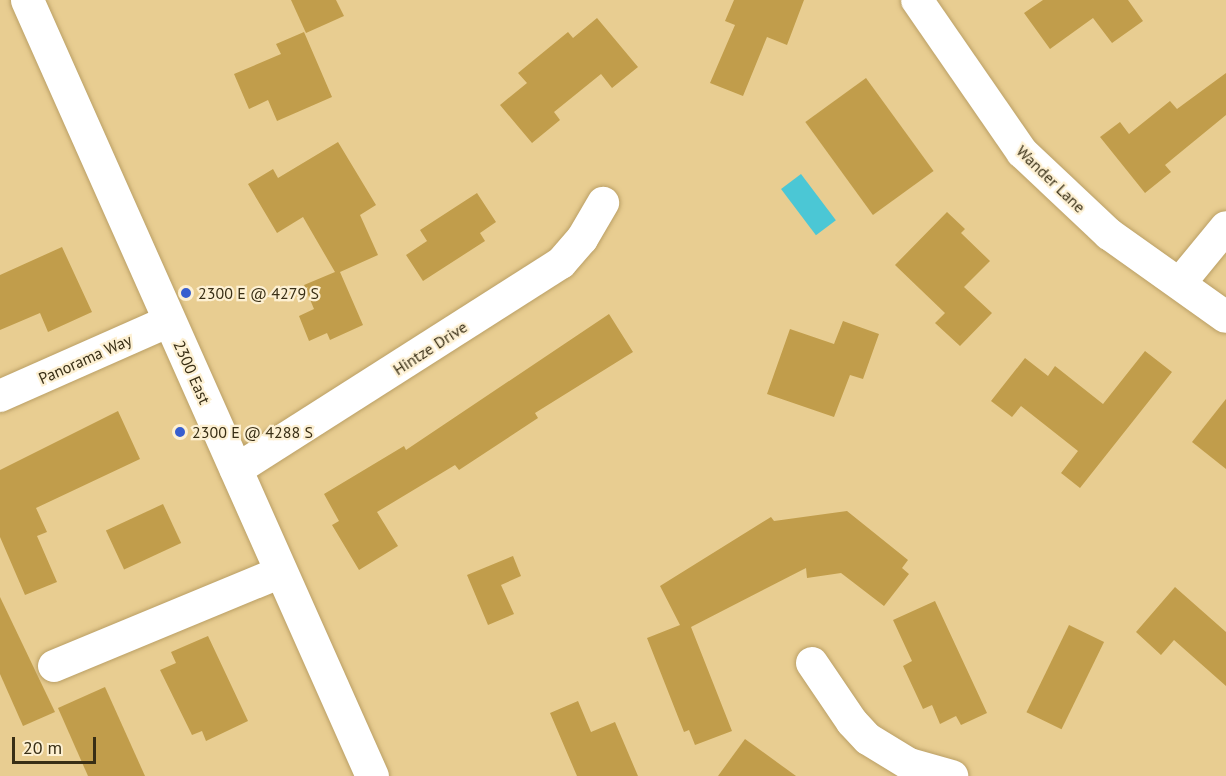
<!DOCTYPE html>
<html>
<head>
<meta charset="utf-8">
<style>
  body { margin:0 }
  #map { position:relative; width:1226px; height:776px; overflow:hidden; background:#e8cd91; font-family:"PT Sans",sans-serif }
  div>[style] { position:absolute }
  [style*='--x'] { left:calc(var(--x)*1px); top:calc(var(--y)*1px); width:calc(var(--w)*1px); rotate:calc(var(--a)*1deg) }
  .water>* { inset:0; background:#4bc7d5; transform-origin:0 0 }
  .building>* { inset:0; background:#c19d4b; transform-origin:0 0 }
  .roads { filter:drop-shadow(0 0 2px #ba9f65) drop-shadow(0 0 2px #ba9f65) }
  .minor>* { height:32px; margin:-16px; padding:0 16px; transform-origin:16px; border-radius:16px; background:#fff }
  .major>* { height:33px; margin:-16.5px; padding:0 16.5px; transform-origin:16.5px; border-radius:16.5px; background:#fff }
  .dots>* { width:16px; height:16px; translate:-50% -50%; box-sizing:border-box; border:3px solid #fdf0d2; border-radius:50% }
  span { translate:-50% -50%; white-space:nowrap; text-align:center; line-height:1.15; -webkit-text-stroke:4.5px #fdf0d2; paint-order:stroke }
  .street-label { font-size:16px; color:#382e15 }
  .poi-label { font-size:16px; color:#382e15 }
  .left { translate:0 -50%; text-align:left }
  .scale { position:absolute; left:12px; top:737px; width:84px; height:27px; box-sizing:border-box; border:3px solid #382e15; border-top:0; padding-left:8px; font-size:18px; line-height:21px; white-space:nowrap; color:#382e15; -webkit-text-stroke:4px #fdf0d2; paint-order:stroke }
</style>
</head>
<body>
<div id="map">
  <div class="water">
    <div style="left:801px;top:174px;width:58px;height:25px;rotate:53deg"></div>
  </div>
  <div class="building">
    <div style="clip-path:polygon(291px 0,336px 0,344px 16px,306px 33px)"></div>
    <div style="clip-path:polygon(734px 0,804px 0,787px 45px,767px 37px,743px 96px,710px 83px,735px 25px,725px 21px)"></div>
    <div style="clip-path:polygon(1043px 0,1128px 0,1143px 21px,1112px 43px,1093px 18px,1050px 49px,1024px 13px)"></div>
    <div style="clip-path:polygon(597px 18px,638px 67px,612px 88px,601px 74px,554px 112px,560px 120px,532px 143px,500px 105px,527px 83px,518px 73px,568px 32px,573px 38px)"></div>
    <div style="clip-path:polygon(304px 32px,332px 97px,277px 121px,268px 100px,249px 109px,234px 74px,281px 54px,276px 44px)"></div>
    <div style="clip-path:polygon(1226px 73px,1226px 115px,1165px 165px,1171px 172px,1145px 193px,1100px 137px,1120px 122px,1129px 134px,1170px 101px,1177px 109px)"></div>
    <div style="left:866px;top:78px;width:115px;height:75px;rotate:54deg"></div>
    <div style="clip-path:polygon(338px 142px,376px 205px,360px 215px,378px 255px,340px 272px,363px 325px,330px 340px,327px 333px,309px 341px,299px 316px,314px 309px,304px 285px,335px 272px,303px 217px,277px 233px,248px 184px,273px 169px,278px 178px)"></div>
    <div style="clip-path:polygon(477px 193px,496px 222px,480px 233px,485px 241px,423px 281px,406px 255px,427px 241px,420px 230px)"></div>
    <div style="clip-path:polygon(947px 212px,965px 229px,961px 233px,990px 261px,964px 287px,992px 313px,960px 346px,935px 323px,945px 313px,895px 265px)"></div>
    <div style="clip-path:polygon(62px 247px,92px 312px,48px 332px,40px 313px,0 330px,0 275px)"></div>
    <div style="clip-path:polygon(609px 314px,633px 352px,535px 413px,538px 418px,459px 470px,455px 465px,377px 512px,398px 546px,359px 570px,332px 525px,339px 521px,324px 494px,404px 446px,406px 450px)"></div>
    <div style="clip-path:polygon(843px 321px,879px 334px,863px 379px,850px 375px,834px 417px,767px 394px,790px 329px,834px 344px)"></div>
    <div style="clip-path:polygon(1145px 351px,1172px 372px,1080px 488px,1061px 473px,1078px 451px,1021px 406px,1012px 417px,991px 401px,1025px 358px,1048px 376px,1055px 366px,1103px 404px)"></div>
    <div style="clip-path:polygon(1226px 399px,1226px 469px,1192px 442px)"></div>
    <div style="clip-path:polygon(118px 411px,140px 459px,36px 508px,47px 532px,37px 536px,57px 582px,25px 595px,0 537px,0 470px)"></div>
    <div style="left:163px;top:504px;width:43px;height:63px;rotate:65deg"></div>
    <div style="clip-path:polygon(847px 511px,908px 560px,902px 568px,909px 574px,884px 606px,841px 573px,807px 578px,806px 568px,691px 627px,732px 731px,695px 745px,689px 730px,684px 732px,647px 638px,680px 625px,660px 586px,771px 517px,774px 521px)"></div>
    <div style="clip-path:polygon(513px 556px,521px 576px,501px 585px,514px 614px,488px 625px,467px 575px)"></div>
    <div style="clip-path:polygon(1175px 587px,1226px 632px,1226px 686px,1174px 640px,1161px 655px,1136px 632px)"></div>
    <div style="clip-path:polygon(0 597px,55px 712px,23px 726px,0 674px)"></div>
    <div style="clip-path:polygon(935px 601px,987px 713px,961px 725px,956px 716px,940px 724px,932px 705px,923px 709px,903px 666px,912px 661px,893px 620px)"></div>
    <div style="left:1069px;top:625px;width:39px;height:97px;rotate:26deg"></div>
    <div style="clip-path:polygon(208px 636px,248px 721px,206px 741px,202px 731px,192px 735px,160px 670px,176px 663px,171px 652px)"></div>
    <div style="clip-path:polygon(105px 687px,145px 776px,88px 776px,58px 708px)"></div>
    <div style="clip-path:polygon(578px 701px,591px 732px,615px 722px,638px 776px,577px 776px,550px 713px)"></div>
    <div style="clip-path:polygon(745px 739px,796px 776px,718px 776px)"></div>
  </div>
  <div class="roads">
    <div class="minor">
      <div style="--x:917;--y:0;--w:185;--a:55.4"></div>
      <div style="--x:1022;--y:152;--w:120;--a:43.3"></div>
      <div style="--x:1109;--y:234;--w:143;--a:35.4"></div>
      <div style="--x:1180;--y:283;--w:72;--a:-50.6"></div>
      <div style="--x:0;--y:396;--w:185;--a:-23.9"></div>
      <div style="--x:236;--y:470;--w:385;--a:-32.5"></div>
      <div style="--x:561;--y:263;--w:32;--a:-49"></div>
      <div style="--x:582;--y:239;--w:42;--a:-59.7"></div>
      <div style="--x:812;--y:663;--w:71;--a:55.9"></div>
      <div style="--x:852;--y:722;--w:23;--a:47"></div>
      <div style="--x:868;--y:739;--w:48;--a:31.4"></div>
      <div style="--x:909;--y:764;--w:45;--a:15.6"></div>
      <div style="--x:54;--y:666;--w:246;--a:-22.5"></div>
    </div>
    <div class="major">
      <div style="--x:27;--y:0;--w:849;--a:66.03"></div>
    </div>
  </div>
  <div class="dots">
    <div style="left:186px;top:293px;background:#375ecf"></div>
    <div style="left:180px;top:432px;background:#375ecf"></div>
  </div>
  <div class="street-label">
    <span style="left:1051px;top:179px;rotate:44deg">Wander Lane</span>
    <span style="left:430px;top:348px;rotate:-33deg">Hintze Drive</span>
    <span style="left:85px;top:359px;rotate:-24deg">Panorama Way</span>
    <span style="left:192px;top:372px;rotate:66deg">2300 East</span>
  </div>
  <div class="poi-label">
    <span class="left" style="left:198px;top:293px">2300 E @ 4279 S</span>
    <span class="left" style="left:192px;top:432px">2300 E @ 4288 S</span>
  </div>
  <div class="scale">20 m</div>
</div>
</body>
</html>
